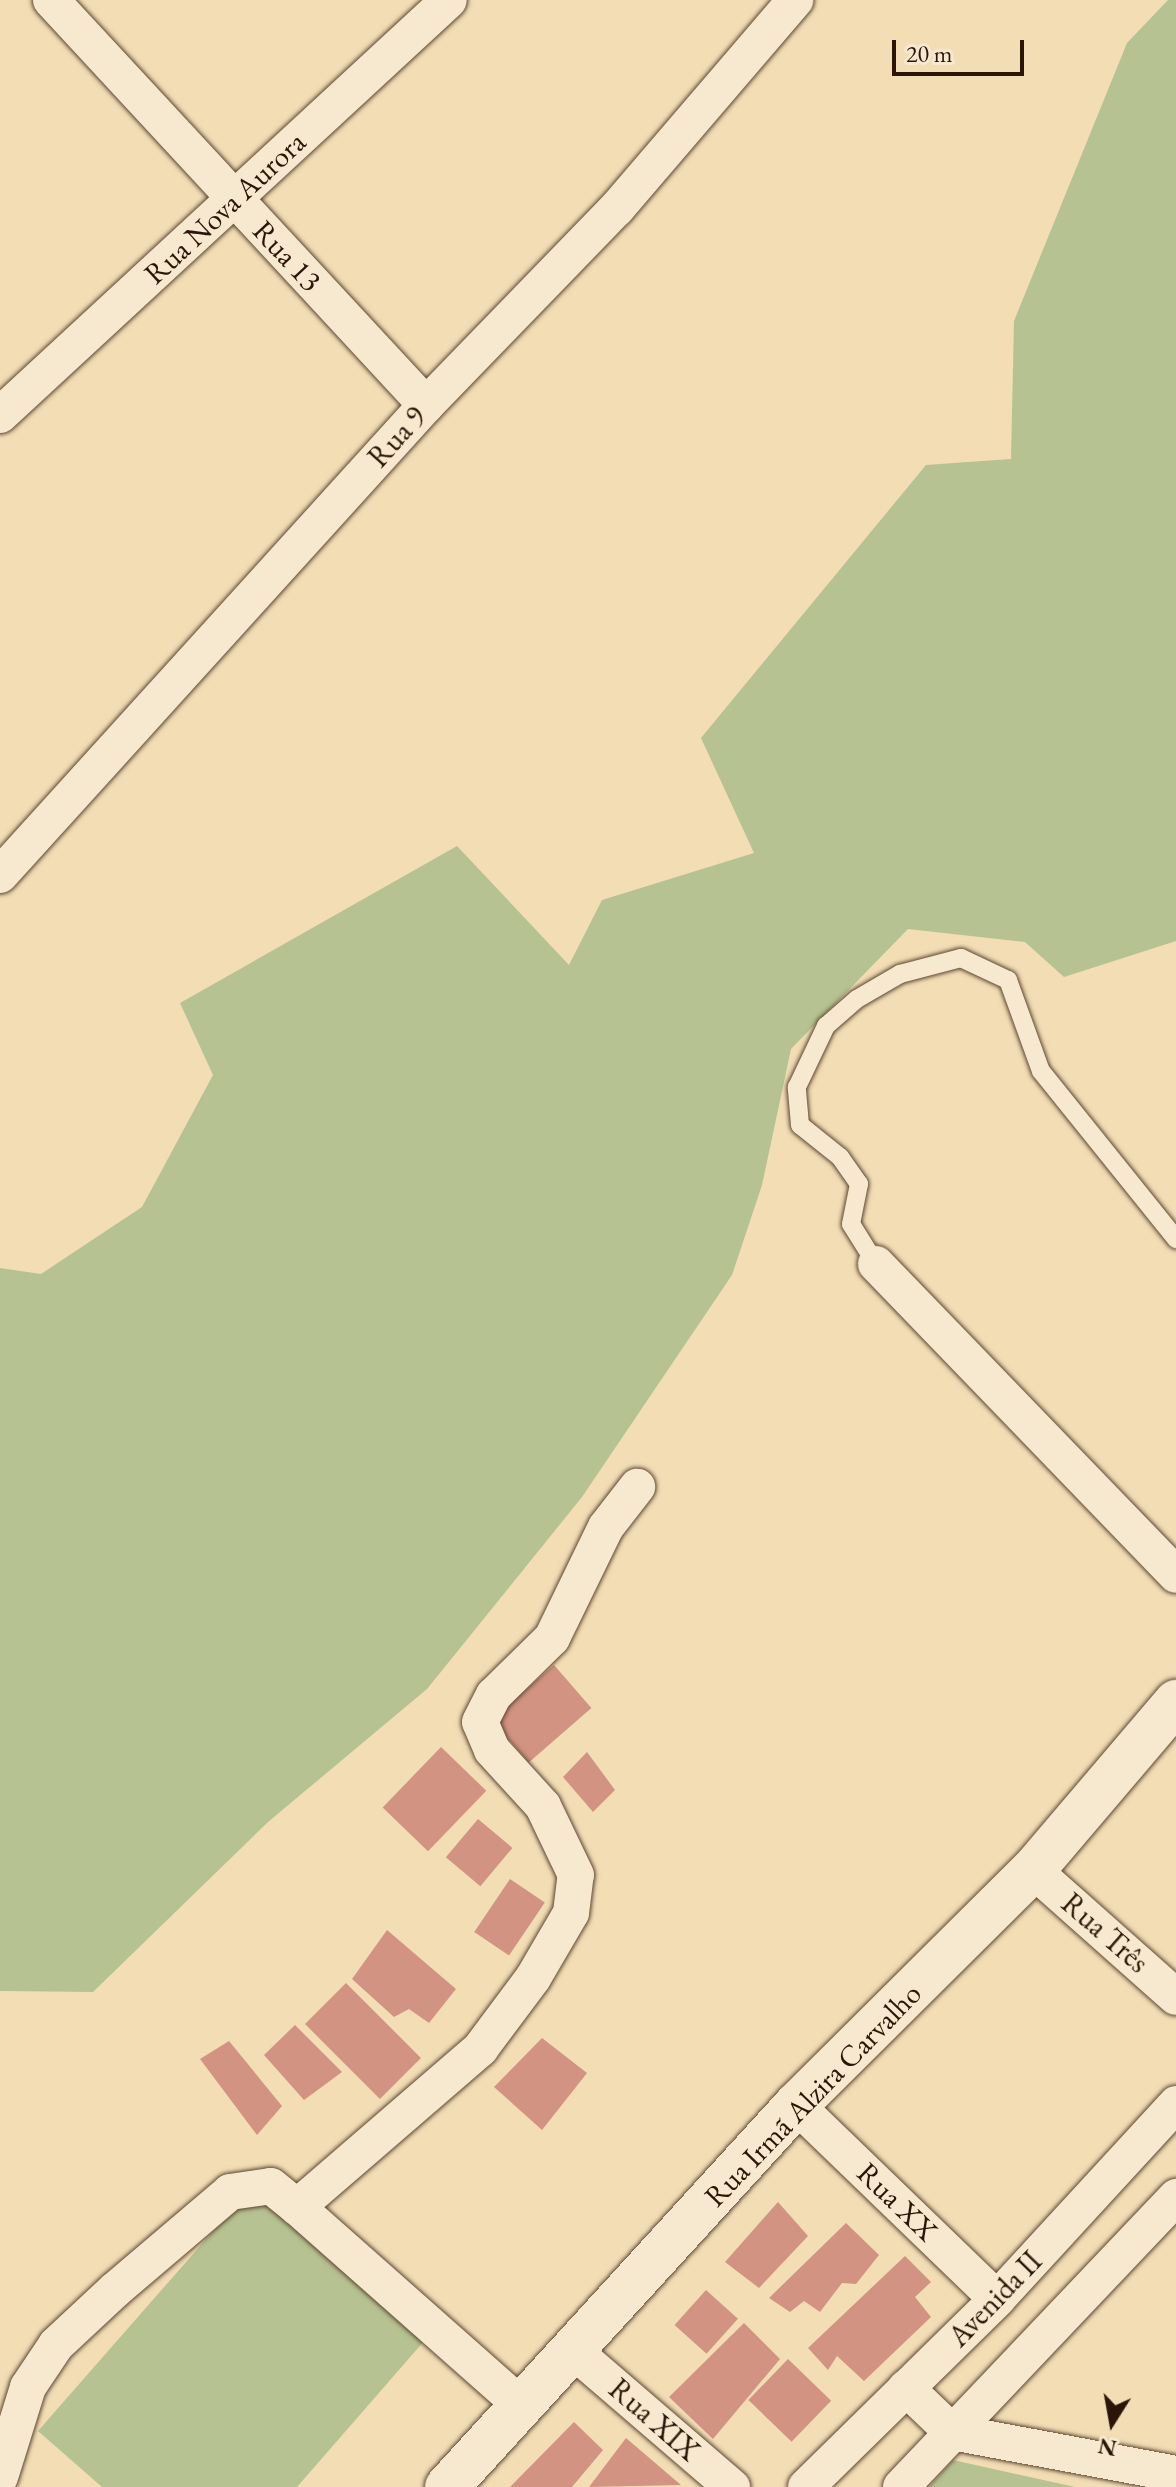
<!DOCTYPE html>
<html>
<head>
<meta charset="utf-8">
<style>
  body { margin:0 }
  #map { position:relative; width:1176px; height:2487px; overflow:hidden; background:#f2ddb5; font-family:"EB Garamond",serif }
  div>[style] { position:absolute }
  .green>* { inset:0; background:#b6c291 }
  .building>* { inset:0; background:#d39382; transform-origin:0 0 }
  .roads { filter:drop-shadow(0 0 2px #5d4732) drop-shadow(0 0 2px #5d4732) }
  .service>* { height:18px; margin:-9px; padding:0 9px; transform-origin:9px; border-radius:9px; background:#f7e9cf }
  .minor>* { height:36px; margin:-18px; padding:0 18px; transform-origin:18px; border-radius:18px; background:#f7e9cf }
  .tertiary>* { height:44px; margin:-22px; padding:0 22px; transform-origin:22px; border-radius:22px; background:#f7e9cf }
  span { translate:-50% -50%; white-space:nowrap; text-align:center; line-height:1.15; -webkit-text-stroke:6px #f7e9cf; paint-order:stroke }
  .street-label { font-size:30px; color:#2b1507 }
  .north { position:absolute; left:1072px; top:2383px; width:80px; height:80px; -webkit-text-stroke:6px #f7e9cf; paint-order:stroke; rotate:191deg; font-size:22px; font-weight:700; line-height:32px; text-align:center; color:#2b1507 }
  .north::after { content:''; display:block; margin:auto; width:28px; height:36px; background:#2b1507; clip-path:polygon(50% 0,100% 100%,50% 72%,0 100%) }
  .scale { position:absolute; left:892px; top:40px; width:132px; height:36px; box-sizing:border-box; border:4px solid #2b1507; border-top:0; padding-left:10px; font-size:24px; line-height:28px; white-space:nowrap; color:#2b1507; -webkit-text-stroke:6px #f7e9cf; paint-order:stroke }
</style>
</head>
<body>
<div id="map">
  <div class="green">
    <i style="clip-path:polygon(1168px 0,1176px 0,1176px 941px,1064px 977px,1025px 942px,908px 929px,791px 1049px,762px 1185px,732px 1275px,582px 1497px,427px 1689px,268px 1822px,93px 1992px,0 1991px,0 1268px,41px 1274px,142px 1207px,213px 1075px,180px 1003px,457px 846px,569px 965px,602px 900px,754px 853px,701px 738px,926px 465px,1011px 459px,1014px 321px,1127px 43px)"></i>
    <i style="clip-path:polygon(250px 2189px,425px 2340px,297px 2487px,102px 2487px,38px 2431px)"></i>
    <i style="clip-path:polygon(953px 2460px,1075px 2487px,929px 2487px)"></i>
  </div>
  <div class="building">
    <i style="left:554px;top:1665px;width:57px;height:83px;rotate:49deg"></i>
    <i style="left:441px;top:1747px;width:63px;height:84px;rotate:44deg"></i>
    <i style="clip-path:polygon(587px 1752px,615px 1790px,593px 1812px,563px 1777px)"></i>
    <i style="left:478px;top:1819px;width:45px;height:50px;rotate:40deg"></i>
    <i style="left:510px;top:1879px;width:42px;height:64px;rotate:34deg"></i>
    <i style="clip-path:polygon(387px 1930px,456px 1989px,429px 2023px,409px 2009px,394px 2017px,352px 1979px)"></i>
    <i style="left:346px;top:1983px;width:106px;height:58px;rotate:45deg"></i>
    <i style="clip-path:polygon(295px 2025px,342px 2072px,304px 2100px,264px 2055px)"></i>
    <i style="clip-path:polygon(542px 2038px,587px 2073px,542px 2130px,494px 2087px)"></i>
    <i style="clip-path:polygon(229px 2041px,282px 2106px,257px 2135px,200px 2059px)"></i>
    <i style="clip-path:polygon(778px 2202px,808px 2236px,759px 2288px,725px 2262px)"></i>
    <i style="clip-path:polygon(846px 2223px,879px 2255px,856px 2284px,842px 2283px,820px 2312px,804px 2301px,790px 2312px,769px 2298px)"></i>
    <i style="clip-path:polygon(905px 2256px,931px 2282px,915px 2297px,931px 2317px,864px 2381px,837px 2356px,828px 2370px,808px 2348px)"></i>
    <i style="left:706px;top:2290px;width:43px;height:47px;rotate:42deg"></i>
    <i style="clip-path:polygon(744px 2323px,780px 2359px,713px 2439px,669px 2397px)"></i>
    <i style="left:788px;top:2359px;width:60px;height:57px;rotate:44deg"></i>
    <i style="clip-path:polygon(574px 2422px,603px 2450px,572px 2487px,510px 2487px)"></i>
    <i style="clip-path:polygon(626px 2438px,681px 2485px,589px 2487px)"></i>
  </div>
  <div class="roads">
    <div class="service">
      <i style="left:876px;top:1264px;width:47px;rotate:-122deg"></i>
      <i style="left:851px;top:1224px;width:41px;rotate:-78.7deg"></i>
      <i style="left:859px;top:1184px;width:33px;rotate:-125deg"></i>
      <i style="left:840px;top:1157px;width:51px;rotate:-141.3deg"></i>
      <i style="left:800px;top:1125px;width:38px;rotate:-95deg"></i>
      <i style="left:797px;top:1087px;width:68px;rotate:-64.6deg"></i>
      <i style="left:826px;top:1026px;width:41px;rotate:-41.1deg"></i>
      <i style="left:857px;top:999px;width:50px;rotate:-30.2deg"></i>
      <i style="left:900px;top:974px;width:63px;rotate:-14.7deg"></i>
      <i style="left:961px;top:958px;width:52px;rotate:25.1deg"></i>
      <i style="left:1008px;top:980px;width:97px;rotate:70.1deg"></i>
      <i style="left:1041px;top:1071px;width:216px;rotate:51.2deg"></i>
    </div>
    <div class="minor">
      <i style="left:51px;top:0;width:552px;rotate:47.2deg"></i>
      <i style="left:0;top:415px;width:611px;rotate:-42.75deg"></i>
      <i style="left:0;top:875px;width:634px;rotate:-47.81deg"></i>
      <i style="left:426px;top:405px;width:274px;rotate:-45.9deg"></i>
      <i style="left:617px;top:208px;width:274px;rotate:-49.4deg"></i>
      <i style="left:876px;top:1264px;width:432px;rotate:46deg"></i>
      <i style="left:1033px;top:1870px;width:191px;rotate:41.6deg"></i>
      <i style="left:796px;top:2105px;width:279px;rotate:44deg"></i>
      <i style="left:297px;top:2207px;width:302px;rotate:41.5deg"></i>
      <i style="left:576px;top:2353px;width:206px;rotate:40.7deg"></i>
      <i style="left:906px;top:2388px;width:64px;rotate:43.7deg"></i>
      <i style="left:952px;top:2432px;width:228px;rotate:10.6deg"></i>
      <i style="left:0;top:2477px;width:94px;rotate:-72.7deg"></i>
      <i style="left:28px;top:2387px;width:50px;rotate:-56.3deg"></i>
      <i style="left:56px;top:2345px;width:81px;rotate:-43deg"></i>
      <i style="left:115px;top:2290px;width:151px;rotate:-40.4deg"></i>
      <i style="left:230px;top:2192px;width:41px;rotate:-8.3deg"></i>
      <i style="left:271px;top:2186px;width:33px;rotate:39deg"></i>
      <i style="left:297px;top:2207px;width:242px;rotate:-40.8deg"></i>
      <i style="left:480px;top:2049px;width:89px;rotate:-53.3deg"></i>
      <i style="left:533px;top:1978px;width:75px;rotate:-59.7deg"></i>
      <i style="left:571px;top:1913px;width:38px;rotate:-83deg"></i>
      <i style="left:576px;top:1875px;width:76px;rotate:-115.6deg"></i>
      <i style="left:543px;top:1806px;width:76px;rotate:-132.3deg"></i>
      <i style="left:492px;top:1750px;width:30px;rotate:-113deg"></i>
      <i style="left:480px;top:1722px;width:30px;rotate:-63deg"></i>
      <i style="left:494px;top:1695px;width:81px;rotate:-44.5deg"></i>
      <i style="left:552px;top:1638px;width:123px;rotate:-64.1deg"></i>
      <i style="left:606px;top:1527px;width:51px;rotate:-52.2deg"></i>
      <i style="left:806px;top:2487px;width:268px;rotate:-44.5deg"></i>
      <i style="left:997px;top:2299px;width:265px;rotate:-47.4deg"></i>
      <i style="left:901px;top:2487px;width:400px;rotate:-46.5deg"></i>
    </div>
    <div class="tertiary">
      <i style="left:447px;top:2487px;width:517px;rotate:-47.58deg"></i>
      <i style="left:796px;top:2105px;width:334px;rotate:-44.8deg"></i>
      <i style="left:1033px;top:1870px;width:221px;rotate:-49.6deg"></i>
    </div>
  </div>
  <div class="street-label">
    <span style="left:225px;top:208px;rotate:-43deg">Rua Nova Aurora</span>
    <span style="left:287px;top:256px;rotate:47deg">Rua 13</span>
    <span style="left:397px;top:437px;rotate:-48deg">Rua 9</span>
    <span style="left:1105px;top:1933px;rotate:41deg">Rua Três</span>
    <span style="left:813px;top:2095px;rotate:-46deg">Rua Irmã Alzira Carvalho</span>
    <span style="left:897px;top:2202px;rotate:44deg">Rua XX</span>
    <span style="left:995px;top:2299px;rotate:-46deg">Avenida II</span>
    <span style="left:654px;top:2420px;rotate:41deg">Rua XIX</span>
  </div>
  <div class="north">N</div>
  <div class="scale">20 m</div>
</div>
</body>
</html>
